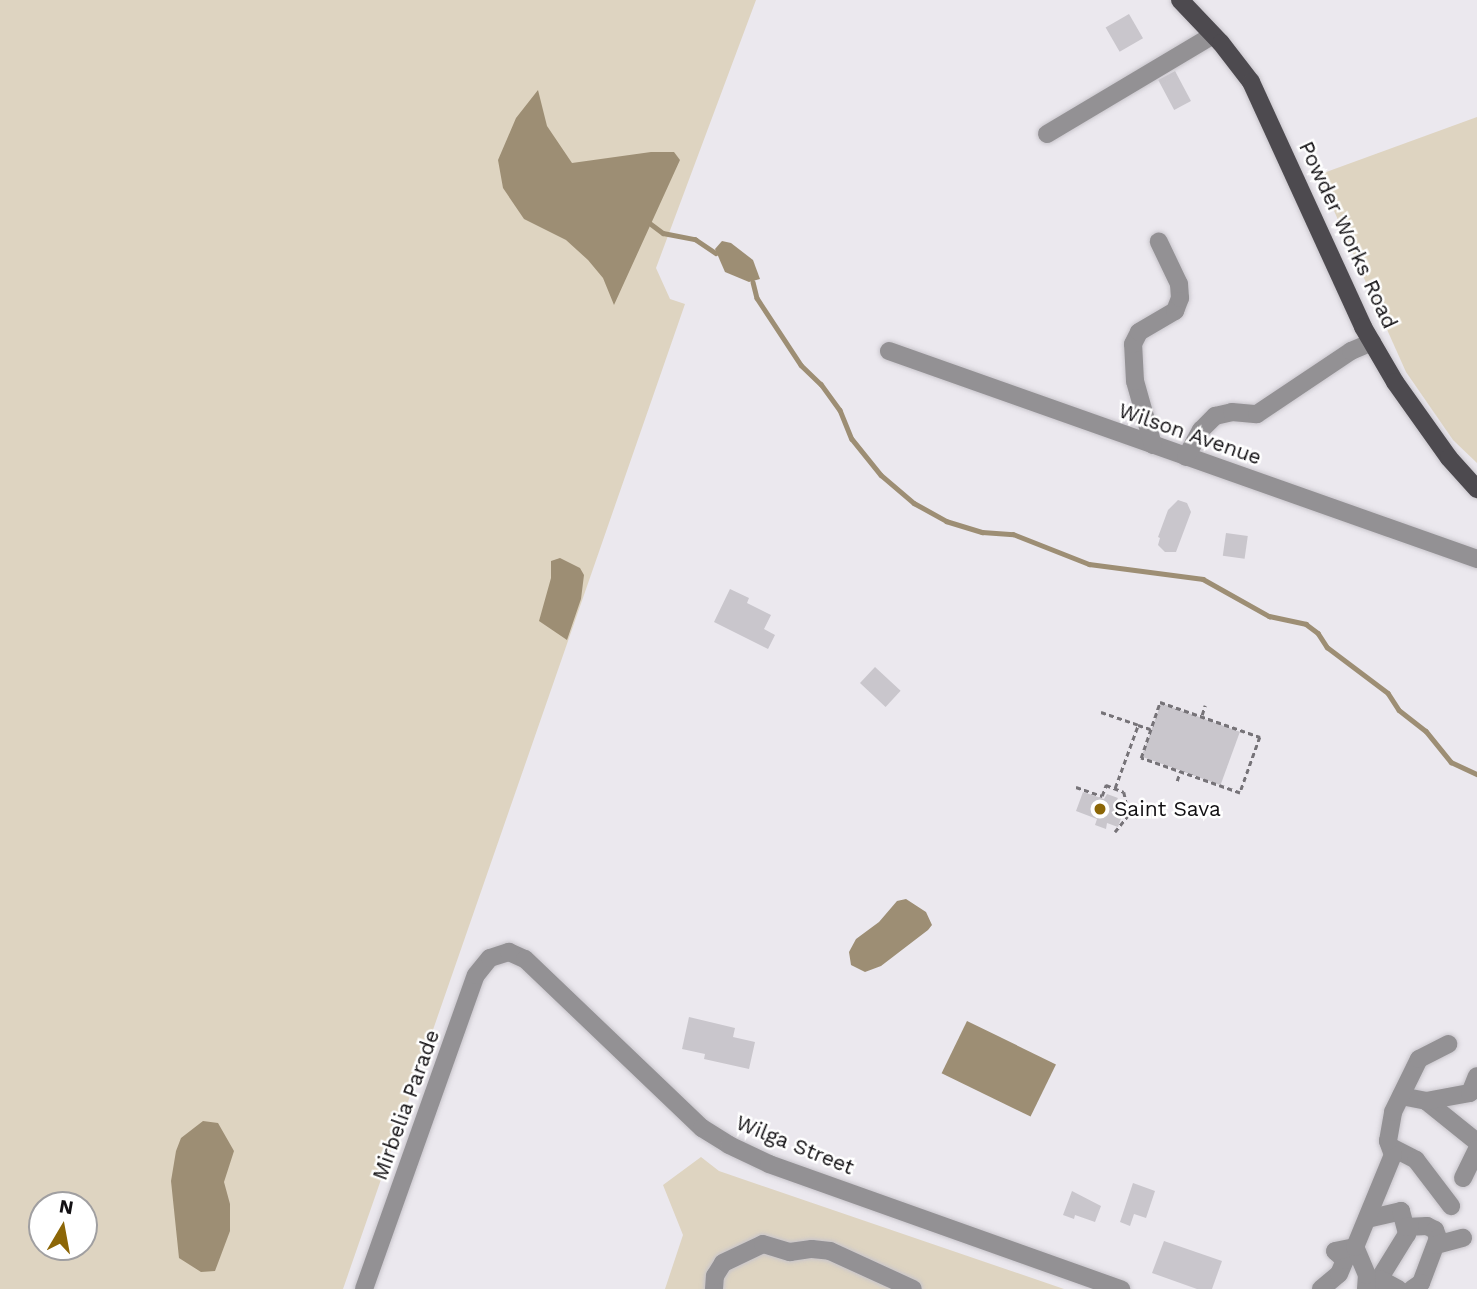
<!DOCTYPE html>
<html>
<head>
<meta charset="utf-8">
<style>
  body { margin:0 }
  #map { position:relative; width:1477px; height:1289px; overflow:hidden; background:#ebe8ee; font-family:"Work Sans",sans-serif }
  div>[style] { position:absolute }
  .green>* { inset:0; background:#ded4c1 }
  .water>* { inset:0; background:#9d8e74; transform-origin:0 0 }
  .stream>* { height:4.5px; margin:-2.25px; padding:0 2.25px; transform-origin:2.25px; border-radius:2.25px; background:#9d8e74 }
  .building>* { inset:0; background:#c9c6cc; transform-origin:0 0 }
  .path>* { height:2.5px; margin-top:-1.25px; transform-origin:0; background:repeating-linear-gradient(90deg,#767378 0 5px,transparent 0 8.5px) }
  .roads { filter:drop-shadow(0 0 2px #c8c5cb) drop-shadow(0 0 2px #c8c5cb) }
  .minor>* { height:18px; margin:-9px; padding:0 9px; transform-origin:9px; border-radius:9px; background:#939194 }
  .major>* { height:18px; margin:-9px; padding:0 9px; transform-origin:9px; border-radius:9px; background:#4d4a4f }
  .dots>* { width:19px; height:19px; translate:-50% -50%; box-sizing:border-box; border:4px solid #fff; border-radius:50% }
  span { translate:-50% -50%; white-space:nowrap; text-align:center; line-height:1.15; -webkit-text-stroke:5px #fff; paint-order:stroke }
  .street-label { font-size:21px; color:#121013 }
  .poi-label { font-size:21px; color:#121013 }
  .left { translate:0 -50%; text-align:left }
  .north { position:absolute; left:28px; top:1191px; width:70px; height:70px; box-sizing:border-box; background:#fff; border:2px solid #a09fa1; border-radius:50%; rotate:10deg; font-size:19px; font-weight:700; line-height:28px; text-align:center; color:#121013 }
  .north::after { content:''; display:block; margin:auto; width:24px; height:32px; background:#8c6607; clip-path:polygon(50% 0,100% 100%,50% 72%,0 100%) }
</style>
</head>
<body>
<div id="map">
  <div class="green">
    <i style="clip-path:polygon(evenodd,0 0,756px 0,656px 268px,670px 299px,685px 304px,343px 1289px,0 1289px,0 0,42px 1205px,84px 1205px,84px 1247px,42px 1247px,42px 1205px)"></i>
    <i style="clip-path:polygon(1477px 117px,1477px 463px,1453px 440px,1406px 372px,1318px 175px)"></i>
    <i style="clip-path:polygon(701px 1157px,719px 1171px,1064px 1289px,665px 1289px,683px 1235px,663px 1185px)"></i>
  </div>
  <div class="water">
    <i style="clip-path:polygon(538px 90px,547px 126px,572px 163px,651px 152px,674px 152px,680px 160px,614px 305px,603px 278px,588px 260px,566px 240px,524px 219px,503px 188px,498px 160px,516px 118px)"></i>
    <i style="clip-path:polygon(722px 241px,731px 243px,753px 260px,760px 279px,749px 282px,725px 272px,715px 249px)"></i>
    <i style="clip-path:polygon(560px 558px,580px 568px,584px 575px,581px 599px,567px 640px,539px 621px,551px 578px,551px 561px)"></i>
    <i style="clip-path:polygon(906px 899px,926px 912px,932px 925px,928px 930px,881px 966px,865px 972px,851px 965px,849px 952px,856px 939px,879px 922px,897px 901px)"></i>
    <i style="left:967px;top:1021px;width:99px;height:58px;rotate:26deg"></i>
    <i style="clip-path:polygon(203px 1121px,218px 1123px,234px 1151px,224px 1182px,230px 1204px,230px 1231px,215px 1271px,201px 1272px,179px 1258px,171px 1181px,176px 1151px,181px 1138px)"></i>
  </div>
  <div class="stream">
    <i style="left:651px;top:224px;width:15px;rotate:37deg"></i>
    <i style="left:663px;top:233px;width:33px;rotate:11deg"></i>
    <i style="left:695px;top:239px;width:25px;rotate:34deg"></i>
    <i style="left:753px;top:282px;width:16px;rotate:76deg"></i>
    <i style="left:757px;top:298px;width:80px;rotate:56.7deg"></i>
    <i style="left:801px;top:365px;width:28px;rotate:44deg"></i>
    <i style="left:821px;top:384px;width:32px;rotate:54deg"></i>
    <i style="left:840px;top:410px;width:31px;rotate:68deg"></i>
    <i style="left:852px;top:439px;width:46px;rotate:51.1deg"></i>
    <i style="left:881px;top:475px;width:43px;rotate:40.3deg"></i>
    <i style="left:914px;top:503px;width:37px;rotate:29deg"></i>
    <i style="left:946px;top:521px;width:38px;rotate:17deg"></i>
    <i style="left:982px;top:532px;width:31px;rotate:4deg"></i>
    <i style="left:1013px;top:534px;width:82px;rotate:21.5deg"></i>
    <i style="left:1089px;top:564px;width:115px;rotate:7.5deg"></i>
    <i style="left:1203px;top:579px;width:76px;rotate:29.3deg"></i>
    <i style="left:1269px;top:616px;width:38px;rotate:12deg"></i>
    <i style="left:1306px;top:624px;width:15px;rotate:37deg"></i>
    <i style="left:1318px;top:633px;width:17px;rotate:57deg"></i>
    <i style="left:1327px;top:647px;width:76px;rotate:37deg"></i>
    <i style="left:1388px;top:693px;width:20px;rotate:57deg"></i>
    <i style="left:1399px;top:710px;width:34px;rotate:38deg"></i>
    <i style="left:1426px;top:731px;width:40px;rotate:51deg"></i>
    <i style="left:1451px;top:762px;width:29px;rotate:25deg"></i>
  </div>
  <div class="building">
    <i style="left:1129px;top:14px;width:28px;height:27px;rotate:60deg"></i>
    <i style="left:1175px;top:71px;width:34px;height:19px;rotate:62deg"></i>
    <i style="clip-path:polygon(1178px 500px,1187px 503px,1191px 512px,1176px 552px,1165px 552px,1158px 545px,1160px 538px,1158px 537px,1168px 510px)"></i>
    <i style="left:1226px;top:533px;width:22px;height:23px;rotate:8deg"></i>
    <i style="clip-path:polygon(730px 589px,749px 598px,747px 603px,771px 615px,764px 629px,775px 635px,768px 649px,714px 622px)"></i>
    <i style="left:875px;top:667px;width:35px;height:22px;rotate:43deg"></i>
    <i style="left:1161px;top:703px;width:84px;height:57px;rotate:20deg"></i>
    <i style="clip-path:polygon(1083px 792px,1104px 799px,1107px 794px,1118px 798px,1115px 803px,1125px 807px,1118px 827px,1107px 823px,1106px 829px,1095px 825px,1097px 819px,1076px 811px)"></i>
    <i style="clip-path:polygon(689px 1017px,735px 1028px,733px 1037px,755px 1042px,749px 1069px,704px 1059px,705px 1054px,682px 1049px)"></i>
    <i style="clip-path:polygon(1133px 1183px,1155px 1191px,1146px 1218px,1134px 1214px,1130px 1226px,1120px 1222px)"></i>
    <i style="clip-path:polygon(1072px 1191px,1101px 1206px,1095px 1222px,1075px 1215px,1074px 1219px,1063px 1215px)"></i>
    <i style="clip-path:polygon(1164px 1241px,1222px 1261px,1212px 1289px,1197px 1289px,1152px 1273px)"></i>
  </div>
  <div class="path">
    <i style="left:1160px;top:702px;width:106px;rotate:19.3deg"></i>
    <i style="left:1260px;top:737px;width:59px;rotate:109.7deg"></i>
    <i style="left:1240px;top:793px;width:105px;rotate:-160.5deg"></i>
    <i style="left:1141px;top:758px;width:59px;rotate:-71.3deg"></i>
    <i style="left:1101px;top:712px;width:39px;rotate:19deg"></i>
    <i style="left:1202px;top:715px;width:10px;rotate:-73deg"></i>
    <i style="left:1177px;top:781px;width:9px;rotate:-72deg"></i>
    <i style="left:1076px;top:787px;width:28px;rotate:19deg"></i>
    <i style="left:1102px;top:796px;width:12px;rotate:-70deg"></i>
    <i style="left:1106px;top:785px;width:19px;rotate:21deg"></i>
    <i style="left:1124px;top:792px;width:24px;rotate:78deg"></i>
    <i style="left:1129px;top:815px;width:22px;rotate:129deg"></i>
    <i style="left:1115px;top:788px;width:67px;rotate:-69.9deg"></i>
    <i style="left:1138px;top:725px;width:13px;rotate:18deg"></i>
  </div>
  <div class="roads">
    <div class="minor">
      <i style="left:1047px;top:134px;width:193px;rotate:-30.8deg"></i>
      <i style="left:889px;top:351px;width:624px;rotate:19.48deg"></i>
      <i style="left:1153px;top:445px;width:66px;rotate:-105.7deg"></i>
      <i style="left:1135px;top:381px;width:37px;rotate:-93deg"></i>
      <i style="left:1133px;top:344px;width:13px;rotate:-63deg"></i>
      <i style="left:1139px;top:332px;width:42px;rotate:-30.3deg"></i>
      <i style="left:1175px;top:311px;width:14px;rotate:-69deg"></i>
      <i style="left:1180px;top:298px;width:14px;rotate:-94deg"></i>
      <i style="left:1179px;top:284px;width:47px;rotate:-115.5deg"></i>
      <i style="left:1186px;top:457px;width:31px;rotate:-61deg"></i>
      <i style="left:1201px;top:430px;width:20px;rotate:-45deg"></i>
      <i style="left:1215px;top:416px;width:17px;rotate:-13deg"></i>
      <i style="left:1232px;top:412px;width:25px;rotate:5deg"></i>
      <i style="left:1257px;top:414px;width:113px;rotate:-33.8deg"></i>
      <i style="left:1351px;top:351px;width:23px;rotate:-23deg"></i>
      <i style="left:1401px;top:1096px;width:25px;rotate:11deg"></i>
      <i style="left:1426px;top:1101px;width:65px;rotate:38.8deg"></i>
      <i style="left:1426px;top:1101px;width:45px;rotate:-10.3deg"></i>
      <i style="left:1470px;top:1093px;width:18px;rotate:-68deg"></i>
      <i style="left:1391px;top:1147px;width:28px;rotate:27deg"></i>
      <i style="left:1416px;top:1160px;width:58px;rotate:52.7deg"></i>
      <i style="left:1463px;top:1178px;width:32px;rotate:-64deg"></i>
      <i style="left:1367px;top:1219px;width:35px;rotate:-13deg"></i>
      <i style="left:1401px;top:1211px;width:24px;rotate:75deg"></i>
      <i style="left:1407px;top:1234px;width:65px;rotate:121.7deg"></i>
      <i style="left:1406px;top:1227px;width:21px;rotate:-3deg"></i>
      <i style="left:1427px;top:1226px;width:9px;rotate:27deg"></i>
      <i style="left:1435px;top:1230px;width:9px;rotate:69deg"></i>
      <i style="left:1438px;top:1238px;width:48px;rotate:110.7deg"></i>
      <i style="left:1421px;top:1283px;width:11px;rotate:146deg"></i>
      <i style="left:1436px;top:1245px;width:28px;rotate:-15deg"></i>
      <i style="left:1380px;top:1279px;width:21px;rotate:29deg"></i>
      <i style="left:364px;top:1289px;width:333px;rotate:-70.4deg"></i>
      <i style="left:476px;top:975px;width:22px;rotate:-51deg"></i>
      <i style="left:490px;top:958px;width:20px;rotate:-18deg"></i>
      <i style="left:509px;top:952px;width:17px;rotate:24deg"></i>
      <i style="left:525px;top:959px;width:245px;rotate:43.7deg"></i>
      <i style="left:702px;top:1128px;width:32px;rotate:32deg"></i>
      <i style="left:729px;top:1145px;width:44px;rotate:25.4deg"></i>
      <i style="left:769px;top:1164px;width:374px;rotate:19.6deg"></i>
      <i style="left:714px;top:1289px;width:13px;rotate:-86deg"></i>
      <i style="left:715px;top:1276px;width:15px;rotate:-58deg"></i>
      <i style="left:723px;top:1263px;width:44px;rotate:-25.4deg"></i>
      <i style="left:763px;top:1244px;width:28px;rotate:17deg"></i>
      <i style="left:790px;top:1252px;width:22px;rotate:-8deg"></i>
      <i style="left:812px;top:1249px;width:18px;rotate:6deg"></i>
      <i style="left:830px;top:1251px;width:91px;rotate:24.6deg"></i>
      <i style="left:1321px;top:1289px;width:23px;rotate:-40deg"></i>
      <i style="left:1339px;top:1274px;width:15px;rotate:-67deg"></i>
      <i style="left:1345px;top:1260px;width:13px;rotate:-138deg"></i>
      <i style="left:1335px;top:1251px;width:20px;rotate:-11deg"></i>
      <i style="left:1366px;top:1289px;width:14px;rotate:-86deg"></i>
      <i style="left:1367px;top:1275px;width:30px;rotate:-113deg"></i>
      <i style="left:1355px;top:1247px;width:100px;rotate:-67.6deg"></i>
      <i style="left:1393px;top:1155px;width:15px;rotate:-110deg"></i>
      <i style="left:1388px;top:1141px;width:29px;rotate:-80deg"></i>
      <i style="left:1393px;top:1112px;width:59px;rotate:-63.9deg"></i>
      <i style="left:1419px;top:1059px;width:33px;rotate:-27deg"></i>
    </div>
    <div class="major">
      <i style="left:1180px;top:0;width:59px;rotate:46.4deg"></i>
      <i style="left:1221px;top:43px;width:49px;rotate:52.4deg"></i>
      <i style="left:1251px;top:82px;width:269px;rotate:65.4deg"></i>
      <i style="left:1363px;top:327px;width:64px;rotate:59.8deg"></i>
      <i style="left:1395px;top:382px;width:93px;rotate:54.6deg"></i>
      <i style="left:1449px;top:458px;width:42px;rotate:47.9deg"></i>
    </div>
  </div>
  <div class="dots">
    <i style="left:1100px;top:809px;background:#8c6607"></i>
  </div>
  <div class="street-label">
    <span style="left:1348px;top:235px;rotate:65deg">Powder Works Road</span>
    <span style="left:1190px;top:434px;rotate:19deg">Wilson Avenue</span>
    <span style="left:406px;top:1105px;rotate:-70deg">Mirbelia Parade</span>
    <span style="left:795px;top:1145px;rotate:22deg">Wilga Street</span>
  </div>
  <div class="poi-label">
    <span class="left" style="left:1114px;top:809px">Saint Sava</span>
  </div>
  <div class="north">N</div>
</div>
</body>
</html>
